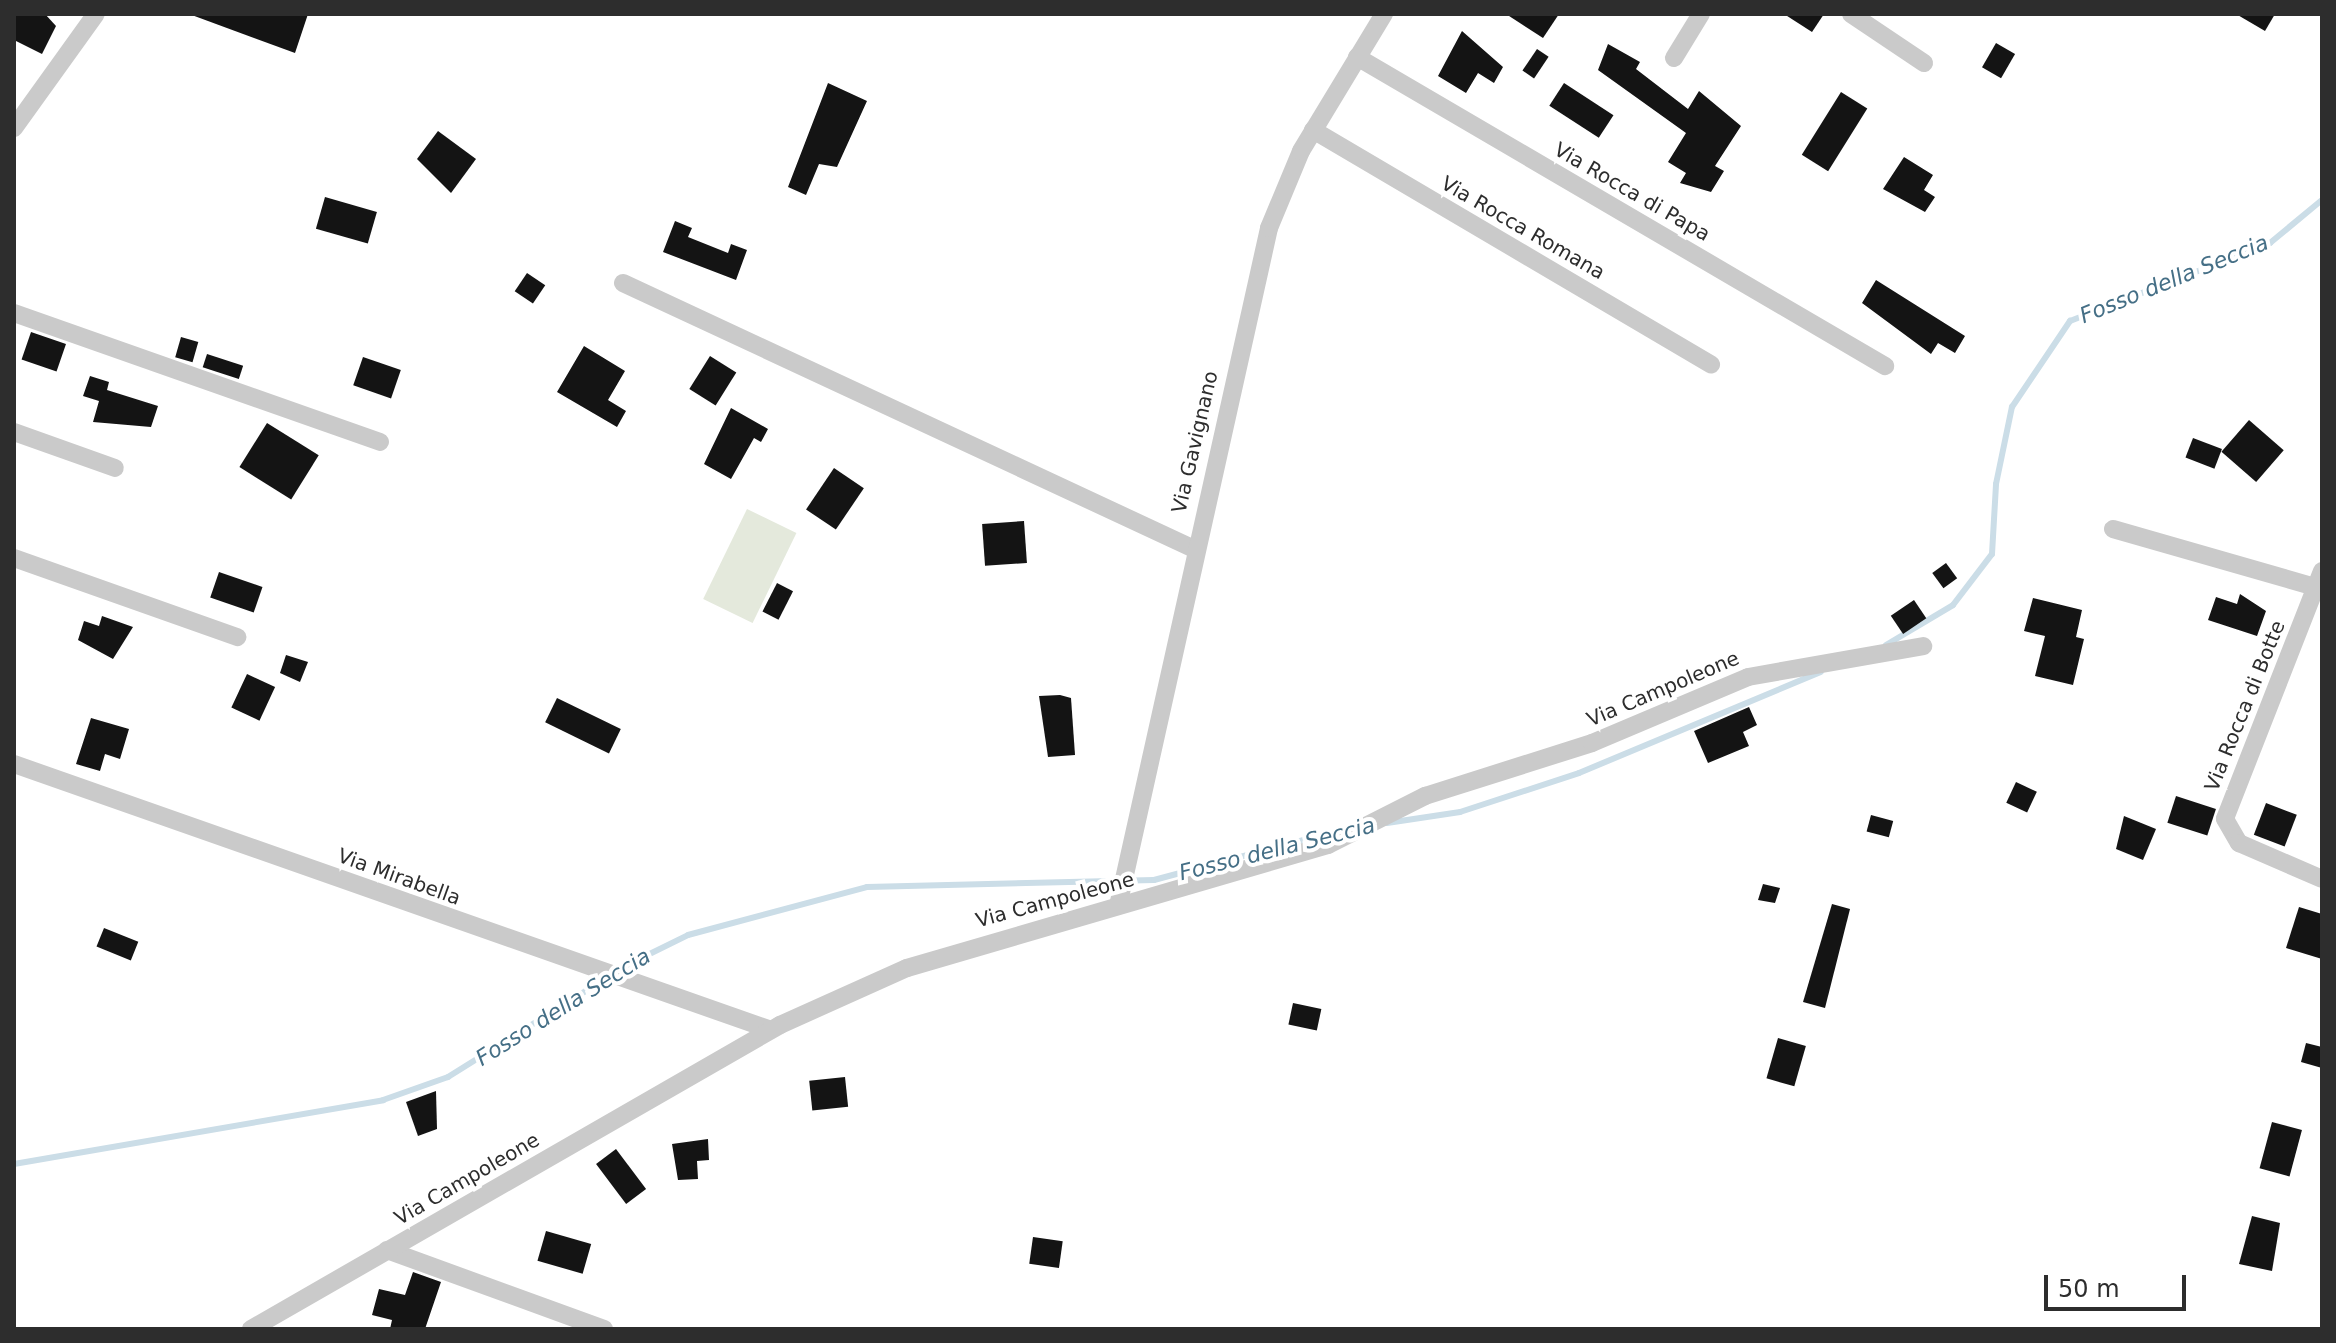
<!DOCTYPE html>
<html>
<head>
<meta charset="utf-8">
<style>
  body { margin:0 }
  #map { position:relative; width:2336px; height:1343px; overflow:hidden; background:#fff; font-family:"DejaVu Sans",sans-serif }
  div>[style] { position:absolute }
  .green>* { inset:0; background:#e4e9dc; transform-origin:0 0 }
  .stream>* { height:6px; margin:-3px; padding:0 3px; transform-origin:3px; border-radius:3px; background:#cbdde7 }
  .building>* { inset:0; background:#141414; transform-origin:0 0 }
  .minor>* { height:18px; margin:-9px; padding:0 9px; transform-origin:9px; border-radius:9px; background:#cacaca }
  span { translate:-50% -50%; white-space:nowrap; text-align:center; line-height:1.15; -webkit-text-stroke:8px #fff; paint-order:stroke }
  .street-label { font-size:20px; color:#2d2d2d }
  .water-label { font-size:22px; color:#456f86; font-style:italic }
  .frame { position:absolute; inset:0; border:16px solid #2d2d2d; pointer-events:none }
  .scale { position:absolute; left:2044px; top:1275px; width:142px; height:36px; box-sizing:border-box; border:4px solid #2d2d2d; border-top:0; padding-left:10px; font-size:24px; line-height:28px; white-space:nowrap; color:#2d2d2d; -webkit-text-stroke:6px #fff; paint-order:stroke }
</style>
</head>
<body>
<div id="map">
  <div class="green">
    <i style="left:747px;top:509px;width:55px;height:100px;rotate:26deg"></i>
  </div>
  <div class="stream">
    <i style="left:1886px;top:645px;width:78px;rotate:-30.8deg"></i>
    <i style="left:1953px;top:605px;width:64px;rotate:-52.6deg"></i>
    <i style="left:1992px;top:554px;width:70px;rotate:-86.7deg"></i>
    <i style="left:1996px;top:484px;width:79px;rotate:-78.3deg"></i>
    <i style="left:2012px;top:407px;width:104px;rotate:-56deg"></i>
    <i style="left:2070px;top:321px;width:215px;rotate:-21.3deg"></i>
    <i style="left:2270px;top:243px;width:67px;rotate:-39.6deg"></i>
    <i style="left:1387px;top:823px;width:74px;rotate:-8.6deg"></i>
    <i style="left:1460px;top:812px;width:125px;rotate:-18.1deg"></i>
    <i style="left:1579px;top:773px;width:262px;rotate:-22.7deg"></i>
    <i style="left:617px;top:970px;width:79px;rotate:-26.2deg"></i>
    <i style="left:688px;top:935px;width:185px;rotate:-15deg"></i>
    <i style="left:867px;top:887px;width:287px;rotate:-1.4deg"></i>
    <i style="left:1154px;top:880px;width:193px;rotate:-15deg"></i>
    <i style="left:14px;top:1164px;width:375px;rotate:-9.8deg"></i>
    <i style="left:383px;top:1100px;width:69px;rotate:-19.5deg"></i>
    <i style="left:448px;top:1077px;width:189px;rotate:-32deg"></i>
  </div>
  <div class="building">
    <i style="clip-path:polygon(14px 14px,45px 14px,56px 26px,42px 54px,14px 40px)"></i>
    <i style="clip-path:polygon(189px 14px,308px 14px,295px 53px)"></i>
    <i style="clip-path:polygon(1506px 14px,1559px 14px,1543px 38px)"></i>
    <i style="clip-path:polygon(1784px 14px,1824px 14px,1812px 32px)"></i>
    <i style="clip-path:polygon(2236px 14px,2275px 14px,2265px 31px)"></i>
    <i style="clip-path:polygon(1462px 31px,1503px 67px,1494px 83px,1478px 73px,1466px 93px,1438px 76px)"></i>
    <i style="left:1996px;top:43px;width:22px;height:28px;rotate:30deg"></i>
    <i style="clip-path:polygon(1608px 44px,1640px 62px,1636px 69px,1688px 109px,1699px 91px,1741px 126px,1715px 166px,1724px 171px,1711px 192px,1680px 183px,1686px 173px,1668px 162px,1686px 133px,1598px 70px)"></i>
    <i style="left:1537px;top:49px;width:14px;height:26px;rotate:34deg"></i>
    <i style="clip-path:polygon(828px 83px,867px 101px,837px 167px,819px 164px,806px 195px,788px 187px)"></i>
    <i style="left:1564px;top:83px;width:59px;height:27px;rotate:33deg"></i>
    <i style="left:1841px;top:92px;width:31px;height:74px;rotate:32deg"></i>
    <i style="clip-path:polygon(438px 131px,476px 159px,451px 193px,417px 159px)"></i>
    <i style="clip-path:polygon(1904px 157px,1933px 175px,1924px 190px,1935px 197px,1925px 212px,1883px 189px)"></i>
    <i style="left:325px;top:197px;width:54px;height:33px;rotate:16deg"></i>
    <i style="clip-path:polygon(675px 221px,692px 228px,688px 237px,728px 253px,731px 244px,747px 250px,736px 280px,663px 252px)"></i>
    <i style="left:527px;top:273px;width:22px;height:22px;rotate:34deg"></i>
    <i style="clip-path:polygon(1876px 280px,1965px 336px,1955px 353px,1938px 343px,1931px 354px,1862px 303px)"></i>
    <i style="left:31px;top:332px;width:37px;height:29px;rotate:19deg"></i>
    <i style="left:181px;top:337px;width:18px;height:21px;rotate:16deg"></i>
    <i style="clip-path:polygon(584px 346px,625px 371px,608px 400px,626px 411px,617px 427px,557px 392px)"></i>
    <i style="left:207px;top:354px;width:38px;height:14px;rotate:18deg"></i>
    <i style="left:710px;top:356px;width:31px;height:39px;rotate:32deg"></i>
    <i style="left:363px;top:357px;width:40px;height:30px;rotate:19deg"></i>
    <i style="clip-path:polygon(90px 376px,109px 382px,107px 390px,158px 406px,151px 427px,93px 422px,99px 401px,83px 396px)"></i>
    <i style="clip-path:polygon(731px 408px,768px 429px,761px 442px,754px 438px,731px 479px,704px 464px)"></i>
    <i style="left:2249px;top:420px;width:46px;height:42px;rotate:41deg"></i>
    <i style="left:267px;top:423px;width:61px;height:52px;rotate:32deg"></i>
    <i style="left:2193px;top:438px;width:31px;height:21px;rotate:21deg"></i>
    <i style="left:834px;top:468px;width:36px;height:50px;rotate:34deg"></i>
    <i style="left:1024px;top:521px;width:42px;height:42px;rotate:86deg"></i>
    <i style="left:1946px;top:563px;width:19px;height:17px;rotate:54deg"></i>
    <i style="left:219px;top:572px;width:46px;height:27px;rotate:19deg"></i>
    <i style="left:777px;top:583px;width:18px;height:32px;rotate:27deg"></i>
    <i style="clip-path:polygon(2240px 594px,2266px 611px,2257px 636px,2208px 620px,2216px 597px,2237px 604px)"></i>
    <i style="clip-path:polygon(2033px 598px,2082px 610px,2076px 637px,2084px 639px,2073px 685px,2035px 676px,2045px 636px,2024px 631px)"></i>
    <i style="left:1914px;top:600px;width:22px;height:28px;rotate:56deg"></i>
    <i style="clip-path:polygon(102px 616px,133px 627px,113px 659px,78px 640px,84px 621px,99px 626px)"></i>
    <i style="clip-path:polygon(286px 655px,308px 662px,300px 682px,280px 673px)"></i>
    <i style="left:247px;top:674px;width:31px;height:37px;rotate:25deg"></i>
    <i style="clip-path:polygon(1060px 695px,1071px 698px,1075px 755px,1048px 757px,1039px 696px)"></i>
    <i style="left:557px;top:698px;width:71px;height:27px;rotate:26deg"></i>
    <i style="clip-path:polygon(1749px 707px,1757px 725px,1743px 732px,1749px 746px,1708px 763px,1694px 731px)"></i>
    <i style="clip-path:polygon(91px 718px,129px 729px,120px 759px,105px 754px,100px 771px,76px 764px)"></i>
    <i style="left:2016px;top:782px;width:23px;height:23px;rotate:25deg"></i>
    <i style="left:2176px;top:796px;width:42px;height:28px;rotate:18deg"></i>
    <i style="left:2266px;top:803px;width:33px;height:34px;rotate:21deg"></i>
    <i style="left:1871px;top:815px;width:23px;height:17px;rotate:15deg"></i>
    <i style="clip-path:polygon(2124px 816px,2156px 829px,2143px 860px,2116px 849px)"></i>
    <i style="clip-path:polygon(1763px 884px,1780px 888px,1775px 903px,1758px 900px)"></i>
    <i style="clip-path:polygon(1832px 904px,1850px 909px,1825px 1008px,1803px 1002px)"></i>
    <i style="clip-path:polygon(2299px 907px,2322px 914px,2322px 959px,2286px 948px)"></i>
    <i style="left:104px;top:928px;width:37px;height:20px;rotate:22deg"></i>
    <i style="left:1293px;top:1003px;width:29px;height:22px;rotate:12deg"></i>
    <i style="left:1778px;top:1038px;width:29px;height:42px;rotate:16deg"></i>
    <i style="clip-path:polygon(2306px 1043px,2322px 1047px,2322px 1068px,2301px 1062px)"></i>
    <i style="left:845px;top:1077px;width:30px;height:36px;rotate:84deg"></i>
    <i style="clip-path:polygon(436px 1091px,437px 1129px,418px 1136px,406px 1102px)"></i>
    <i style="left:2272px;top:1122px;width:31px;height:48px;rotate:15deg"></i>
    <i style="clip-path:polygon(708px 1139px,709px 1160px,697px 1161px,698px 1179px,678px 1180px,672px 1144px)"></i>
    <i style="left:616px;top:1149px;width:50px;height:25px;rotate:53deg"></i>
    <i style="clip-path:polygon(2252px 1216px,2280px 1223px,2272px 1271px,2239px 1264px)"></i>
    <i style="left:546px;top:1231px;width:47px;height:31px;rotate:16deg"></i>
    <i style="left:1033px;top:1237px;width:30px;height:27px;rotate:8deg"></i>
    <i style="clip-path:polygon(413px 1272px,441px 1282px,425px 1329px,390px 1329px,392px 1320px,372px 1315px,379px 1289px,405px 1295px)"></i>
  </div>
  <div class="minor">
    <i style="left:1851px;top:14px;width:88px;rotate:33.9deg"></i>
    <i style="left:1357px;top:57px;width:612px;rotate:30.34deg"></i>
    <i style="left:1674px;top:58px;width:52px;rotate:-58.5deg"></i>
    <i style="left:14px;top:128px;width:140px;rotate:-54.3deg"></i>
    <i style="left:1313px;top:130px;width:462px;rotate:30.5deg"></i>
    <i style="left:623px;top:283px;width:628px;rotate:24.97deg"></i>
    <i style="left:14px;top:313px;width:388px;rotate:19.4deg"></i>
    <i style="left:14px;top:432px;width:107px;rotate:19.6deg"></i>
    <i style="left:2113px;top:529px;width:217px;rotate:16deg"></i>
    <i style="left:14px;top:558px;width:237px;rotate:19.5deg"></i>
    <i style="left:2322px;top:571px;width:266px;rotate:111.4deg"></i>
    <i style="left:2225px;top:819px;width:28px;rotate:60deg"></i>
    <i style="left:2239px;top:843px;width:90px;rotate:23.4deg"></i>
    <i style="left:14px;top:764px;width:802px;rotate:19.36deg"></i>
    <i style="left:1118px;top:906px;width:695px;rotate:-77.44deg"></i>
    <i style="left:1269px;top:228px;width:83px;rotate:-67.4deg"></i>
    <i style="left:1301px;top:151px;width:160px;rotate:-58.8deg"></i>
    <i style="left:387px;top:1250px;width:231px;rotate:20deg"></i>
    <i style="left:251px;top:1329px;width:610px;rotate:-29.88deg"></i>
    <i style="left:780px;top:1025px;width:139px;rotate:-24.2deg"></i>
    <i style="left:907px;top:968px;width:439px;rotate:-16.3deg"></i>
    <i style="left:1328px;top:845px;width:109px;rotate:-26.8deg"></i>
    <i style="left:1425px;top:796px;width:175px;rotate:-17.6deg"></i>
    <i style="left:1592px;top:743px;width:169px;rotate:-22.9deg"></i>
    <i style="left:1748px;top:677px;width:178px;rotate:-10deg"></i>
  </div>
  <div class="street-label">
    <span style="left:1632px;top:192px;rotate:30deg">Via Rocca di Papa</span>
    <span style="left:1523px;top:228px;rotate:30deg">Via Rocca Romana</span>
    <span style="left:1195px;top:442px;rotate:-77deg">Via Gavignano</span>
    <span style="left:1663px;top:689px;rotate:-23deg">Via Campoleone</span>
    <span style="left:2245px;top:706px;rotate:-68deg">Via Rocca di Botte</span>
    <span style="left:399px;top:877px;rotate:20deg">Via Mirabella</span>
    <span style="left:1055px;top:900px;rotate:-15deg">Via Campoleone</span>
    <span style="left:467px;top:1179px;rotate:-30deg">Via Campoleone</span>
  </div>
  <div class="water-label">
    <span style="left:2174px;top:279px;rotate:-22deg">Fosso della Seccia</span>
    <span style="left:1277px;top:849px;rotate:-14deg">Fosso della Seccia</span>
    <span style="left:563px;top:1007px;rotate:-32deg">Fosso della Seccia</span>
  </div>
  <div class="frame"></div>
  <div class="scale">50 m</div>
</div>
</body>
</html>
